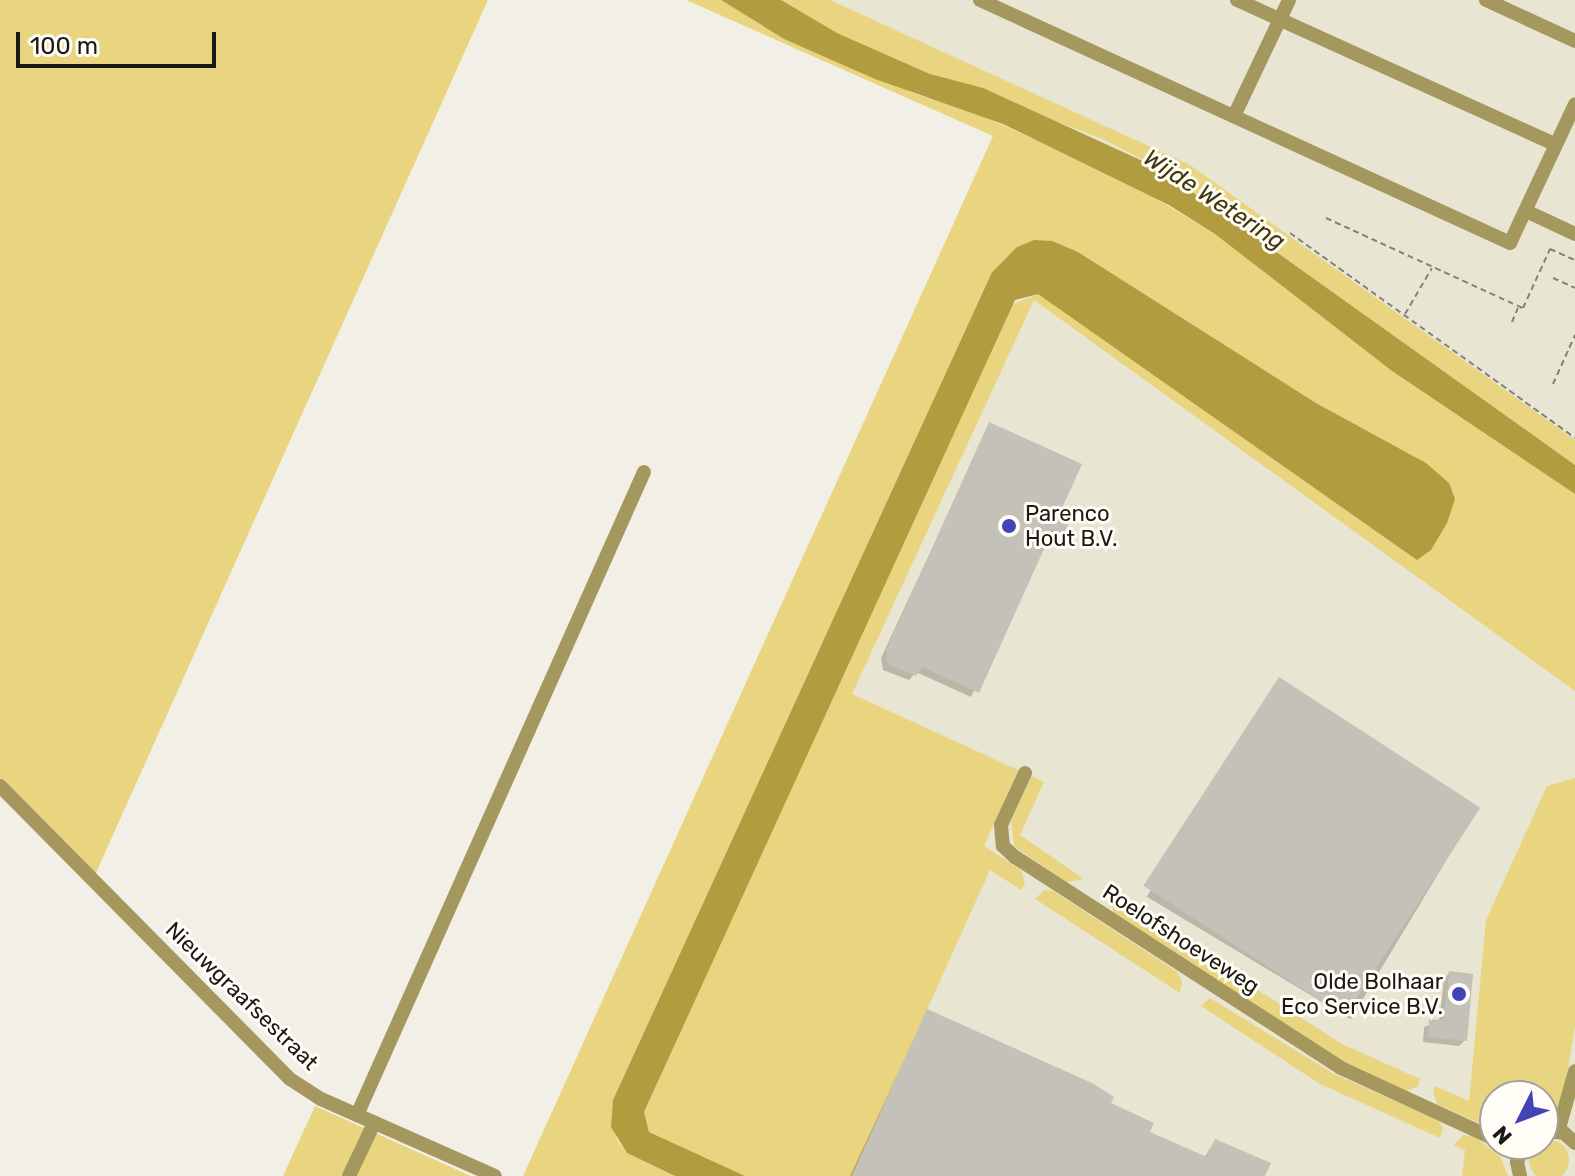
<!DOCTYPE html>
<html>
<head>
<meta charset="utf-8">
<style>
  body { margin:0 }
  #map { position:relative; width:1575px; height:1176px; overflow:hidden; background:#f2f0e6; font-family:Rubik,sans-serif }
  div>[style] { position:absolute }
  .built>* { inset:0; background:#e8e5d3 }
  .green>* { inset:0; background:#e9d580 }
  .round { border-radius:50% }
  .water>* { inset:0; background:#b19c40 }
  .shadow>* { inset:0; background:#0003; transform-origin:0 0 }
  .building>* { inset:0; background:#c3c1b8; transform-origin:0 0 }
  .path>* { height:2px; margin-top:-1px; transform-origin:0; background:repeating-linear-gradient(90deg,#84827c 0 6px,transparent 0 10px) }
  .minor>* { height:14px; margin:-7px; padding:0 7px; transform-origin:7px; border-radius:7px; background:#a5985e }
  .dots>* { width:22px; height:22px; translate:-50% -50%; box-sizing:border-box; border:4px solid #fffdf5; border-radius:50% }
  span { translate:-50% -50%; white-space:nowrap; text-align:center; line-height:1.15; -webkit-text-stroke:6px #fffdf5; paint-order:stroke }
  .poi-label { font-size:22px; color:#1a1916 }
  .left { translate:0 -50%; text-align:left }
  .right { translate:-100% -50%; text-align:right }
  .street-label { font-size:22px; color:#1a1916 }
  .water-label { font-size:24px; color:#403710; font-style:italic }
  .north { position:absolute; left:1479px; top:1080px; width:80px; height:80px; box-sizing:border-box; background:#fffdf5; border:2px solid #a3a29c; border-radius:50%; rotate:228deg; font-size:22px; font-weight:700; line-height:32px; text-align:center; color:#1a1916 }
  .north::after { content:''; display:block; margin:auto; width:28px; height:36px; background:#4343b8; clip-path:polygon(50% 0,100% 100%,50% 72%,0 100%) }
  .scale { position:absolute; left:16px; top:32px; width:200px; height:36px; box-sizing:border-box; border:4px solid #1a1916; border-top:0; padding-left:10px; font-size:24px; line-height:28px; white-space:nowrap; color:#1a1916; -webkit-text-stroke:6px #fffdf5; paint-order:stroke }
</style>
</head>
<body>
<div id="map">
  <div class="built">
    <i style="clip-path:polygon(evenodd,751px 0,1575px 0,1575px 1176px,718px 1176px,623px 1133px,1001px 282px,1436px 377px,751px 0,1495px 1096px,1543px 1096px,1543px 1144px,1495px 1144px,1495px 1096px)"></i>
  </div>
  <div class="green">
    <i style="clip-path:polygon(0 0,488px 0,95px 875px,0 778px)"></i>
    <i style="clip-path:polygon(686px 0,721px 0,784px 39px,921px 96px,962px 107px,1125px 180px,1215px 234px,1392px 371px,1575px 494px,1575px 691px,1034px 300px,852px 694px,1018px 770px,984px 846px,1021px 870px,1025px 884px,1021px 890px,990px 870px,852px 1176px,745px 1176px,649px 1132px,644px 1112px,1009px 306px,1038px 294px,1426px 463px,1316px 403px,1078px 252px,1034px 240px,1005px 258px,992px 272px,613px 1100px,617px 1139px,627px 1153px,675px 1176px,523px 1176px,993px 136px)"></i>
    <i style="clip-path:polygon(779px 0,830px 0,1190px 165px,1575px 440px,1575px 465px,1160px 169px,1103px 139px,930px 74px,837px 33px)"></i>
    <i style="clip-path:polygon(1032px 776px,1044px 782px,1020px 835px,1084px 879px,1066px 882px,1014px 846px,1011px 821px)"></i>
    <i style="clip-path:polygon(1575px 778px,1575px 1026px,1564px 1094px,1554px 1118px,1543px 1119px,1543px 1096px,1495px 1096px,1495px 1126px,1481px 1124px,1437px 1104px,1433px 1091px,1435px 1086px,1469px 1101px,1486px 920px,1547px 786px)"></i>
    <i style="clip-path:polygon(1044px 890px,1053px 891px,1176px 971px,1182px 981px,1180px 993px,1035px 899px)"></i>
    <i style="clip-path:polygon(1110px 895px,1342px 1044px,1420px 1079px,1418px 1086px,1407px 1091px,1347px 1064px,1113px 912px)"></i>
    <i style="clip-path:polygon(1210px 998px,1334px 1074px,1438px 1120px,1443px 1128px,1440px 1138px,1320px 1084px,1201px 1006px)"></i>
    <i style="clip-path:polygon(315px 1106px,471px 1176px,283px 1176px)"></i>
    <i style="clip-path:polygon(1463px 1135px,1474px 1136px,1500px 1156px,1508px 1176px,1462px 1176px,1465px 1150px,1454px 1145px)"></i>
    <i class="round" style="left:1529px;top:1140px;width:40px;height:40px"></i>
  </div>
  <div class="water">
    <i style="clip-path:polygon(721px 0,781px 0,837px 33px,930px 74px,983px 88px,1160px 169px,1575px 465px,1575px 494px,1392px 371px,1215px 234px,1169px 205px,1003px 124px,875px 79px,784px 39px)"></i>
    <i style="clip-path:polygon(1034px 240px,1052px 241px,1078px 252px,1316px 403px,1426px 463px,1449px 483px,1455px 499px,1447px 523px,1431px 550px,1417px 560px,1038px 294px,1015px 300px,644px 1112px,649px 1132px,745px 1176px,675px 1176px,627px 1153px,611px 1127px,613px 1100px,992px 272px,1017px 247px)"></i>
  </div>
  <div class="shadow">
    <i style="clip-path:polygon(990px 424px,1056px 518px,1067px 523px,1056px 539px,1048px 535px,971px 697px,916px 672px,909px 680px,883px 670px,881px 658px)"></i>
    <i style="left:1274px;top:685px;width:238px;height:247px;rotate:31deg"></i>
    <i style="clip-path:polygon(1449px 973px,1465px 1040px,1459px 1046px,1423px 1042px,1424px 1027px,1439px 1022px,1444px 979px)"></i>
    <i style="clip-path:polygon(927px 1011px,1108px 1104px,1147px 1133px,1204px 1158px,1215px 1141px,1263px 1176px,850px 1176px)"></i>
  </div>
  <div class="building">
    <i style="clip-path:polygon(989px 422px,1082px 464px,1058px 517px,1069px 522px,1064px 534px,1053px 529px,979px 693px,922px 667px,916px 676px,888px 664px,886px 650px)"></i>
    <i style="left:1279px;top:677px;width:240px;height:249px;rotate:33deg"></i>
    <i style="clip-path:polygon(1449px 971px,1473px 974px,1467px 1041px,1428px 1037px,1429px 1019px,1444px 1020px)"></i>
    <i style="clip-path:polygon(927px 1009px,1092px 1083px,1114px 1097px,1111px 1103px,1154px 1123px,1150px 1132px,1207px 1157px,1215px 1139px,1271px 1163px,1265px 1176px,852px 1176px)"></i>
  </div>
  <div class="path">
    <i style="left:1326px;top:218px;width:217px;rotate:24.6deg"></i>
    <i style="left:1523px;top:308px;width:65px;rotate:-65.4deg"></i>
    <i style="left:1550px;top:249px;width:27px;rotate:24deg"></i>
    <i style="left:1290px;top:233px;width:351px;rotate:35.7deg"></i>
    <i style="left:1553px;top:278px;width:24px;rotate:24deg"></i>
    <i style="left:1405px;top:314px;width:53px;rotate:-59.6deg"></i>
    <i style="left:1512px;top:322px;width:15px;rotate:-67deg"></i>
    <i style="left:1553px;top:384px;width:54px;rotate:-65.8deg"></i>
  </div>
  <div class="minor">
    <i style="left:980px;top:0;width:583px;rotate:24.63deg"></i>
    <i style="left:1510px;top:243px;width:153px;rotate:-64.9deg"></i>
    <i style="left:1237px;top:0;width:350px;rotate:24.4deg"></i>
    <i style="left:1486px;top:0;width:98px;rotate:24.7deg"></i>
    <i style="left:1234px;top:116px;width:128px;rotate:-64.6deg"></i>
    <i style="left:1526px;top:211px;width:54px;rotate:25.1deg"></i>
    <i style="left:1025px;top:773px;width:57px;rotate:114.8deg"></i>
    <i style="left:1001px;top:825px;width:21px;rotate:85deg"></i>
    <i style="left:1003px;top:846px;width:16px;rotate:43deg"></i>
    <i style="left:1015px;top:857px;width:388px;rotate:32.9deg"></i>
    <i style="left:1341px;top:1068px;width:170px;rotate:24.8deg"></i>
    <i style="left:0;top:786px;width:412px;rotate:45.3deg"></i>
    <i style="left:290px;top:1079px;width:37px;rotate:33deg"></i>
    <i style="left:321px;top:1099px;width:190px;rotate:23.9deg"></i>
    <i style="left:357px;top:1115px;width:704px;rotate:-65.95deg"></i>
    <i style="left:1543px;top:1131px;width:21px;rotate:5deg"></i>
    <i style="left:1564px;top:1133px;width:15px;rotate:42deg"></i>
    <i style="left:1558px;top:1132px;width:63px;rotate:-74.4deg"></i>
    <i style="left:349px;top:1176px;width:59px;rotate:-64.7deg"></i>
    <i style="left:1520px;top:1176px;width:14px;rotate:-102deg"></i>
    <i style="left:1517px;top:1162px;width:19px;rotate:-69deg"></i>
  </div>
  <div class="dots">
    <i style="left:1009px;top:526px;background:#4343b8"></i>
    <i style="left:1459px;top:994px;background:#4343b8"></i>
  </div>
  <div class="poi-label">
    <span class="left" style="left:1025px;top:526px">Parenco<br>Hout B.V.</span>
    <span class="right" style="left:1443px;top:994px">Olde Bolhaar<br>Eco Service B.V.</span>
  </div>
  <div class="street-label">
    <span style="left:1181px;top:939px;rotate:33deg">Roelofshoeveweg</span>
    <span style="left:242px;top:996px;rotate:44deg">Nieuwgraafsestraat</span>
  </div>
  <div class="water-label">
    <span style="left:1214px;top:200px;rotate:33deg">Wijde Wetering</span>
  </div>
  <div class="north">N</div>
  <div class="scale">100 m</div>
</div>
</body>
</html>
